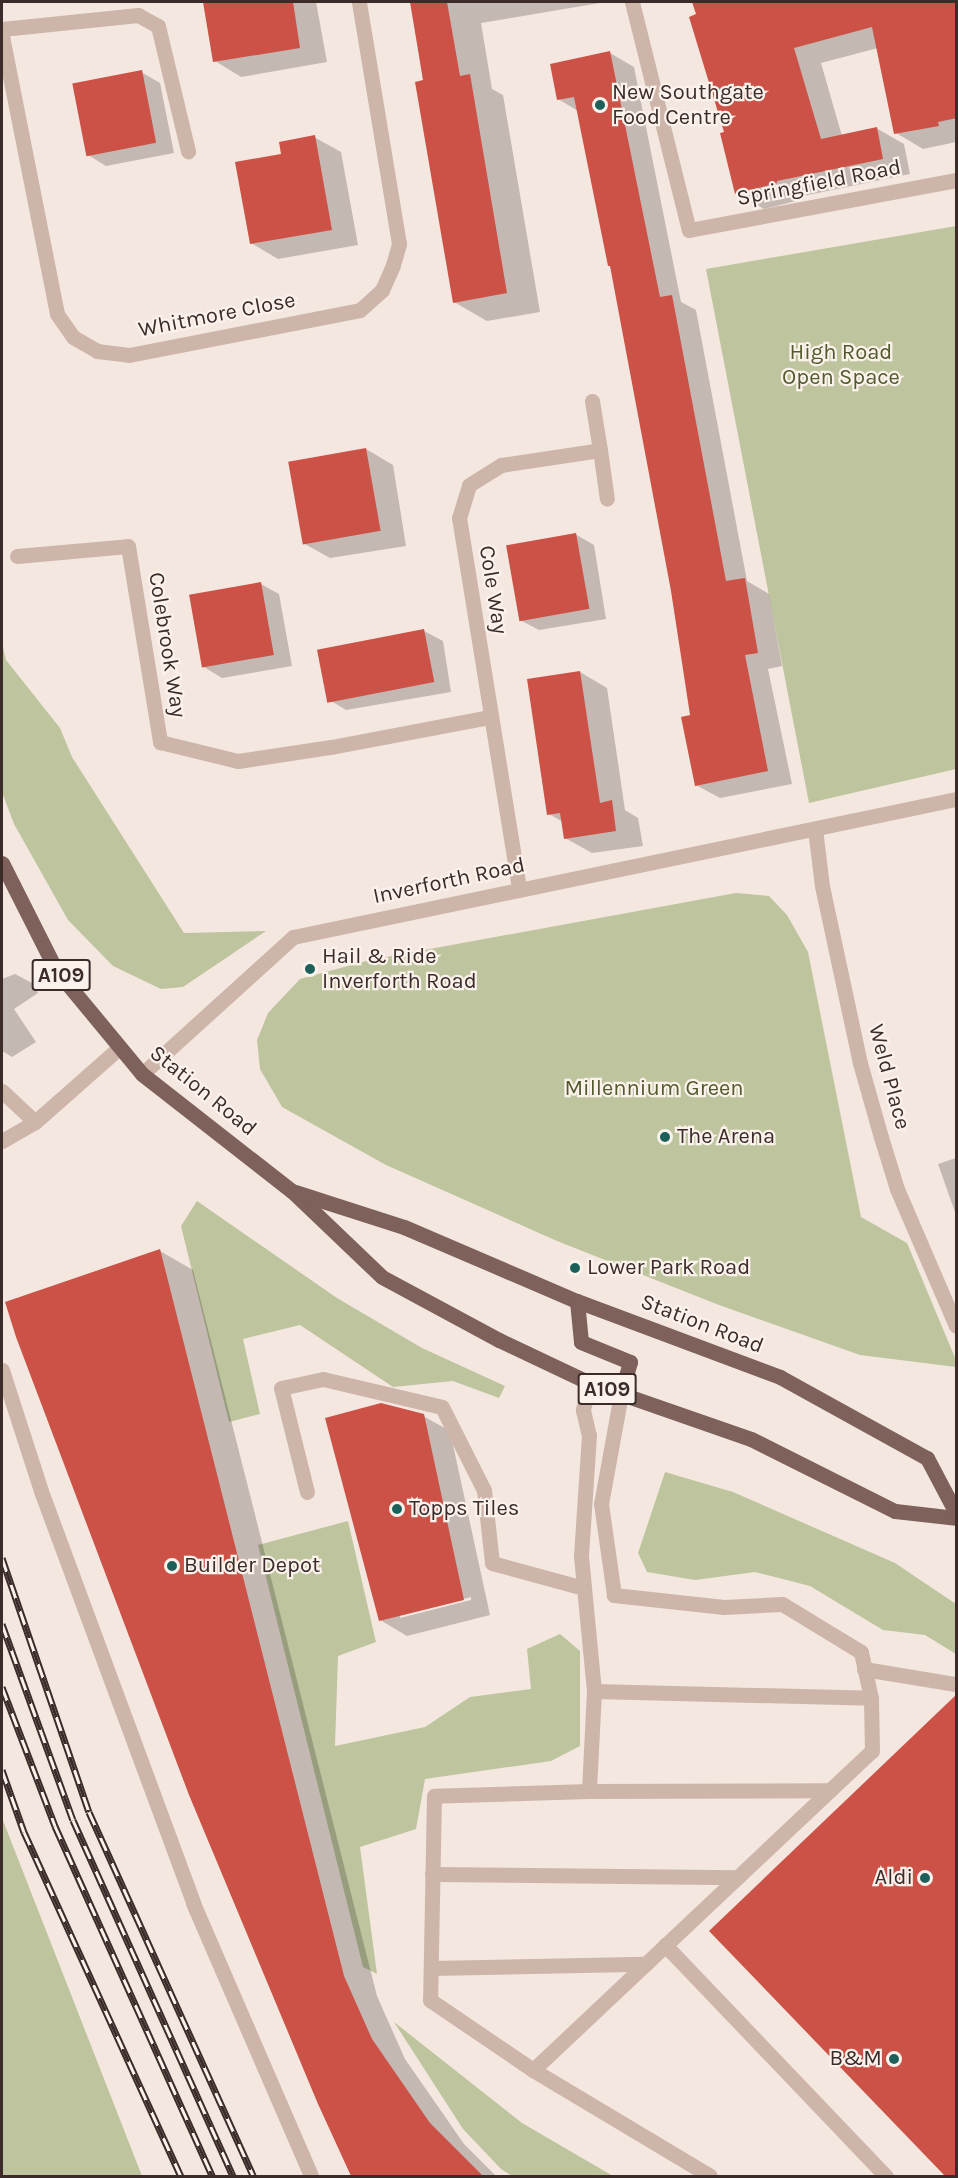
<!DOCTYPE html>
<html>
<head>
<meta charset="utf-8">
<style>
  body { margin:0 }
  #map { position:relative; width:958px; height:2178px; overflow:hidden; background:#f4e7df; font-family:Karla,sans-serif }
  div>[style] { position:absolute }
  .green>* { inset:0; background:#bec59e }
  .shadow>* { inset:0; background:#0003 }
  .building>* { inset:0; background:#cc5146; transform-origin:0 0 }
  .service>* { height:15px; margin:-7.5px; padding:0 7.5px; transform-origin:7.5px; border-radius:7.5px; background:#ceb5aa }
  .minor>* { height:15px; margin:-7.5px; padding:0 7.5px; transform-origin:7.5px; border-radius:7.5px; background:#ceb5aa }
  .primary>* { height:15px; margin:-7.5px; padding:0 7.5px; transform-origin:7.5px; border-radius:7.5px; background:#7d615a }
  .rail>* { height:7px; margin-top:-3.5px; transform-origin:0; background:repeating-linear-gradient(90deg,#fbf2ec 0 14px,#3b2c2a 0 28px); box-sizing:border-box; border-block:2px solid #3b2c2a }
  .dots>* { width:16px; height:16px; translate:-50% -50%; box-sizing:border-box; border:3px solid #fbf2ec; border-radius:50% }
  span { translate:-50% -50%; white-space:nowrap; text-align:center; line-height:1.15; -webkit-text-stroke:4.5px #fbf2ec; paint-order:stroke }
  .shield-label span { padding:2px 4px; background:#fbf2ec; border:2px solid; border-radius:4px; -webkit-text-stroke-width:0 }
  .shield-label { font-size:21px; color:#3b2c2a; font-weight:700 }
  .poi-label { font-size:22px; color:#3b2c2a }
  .left { translate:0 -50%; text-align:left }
  .right { translate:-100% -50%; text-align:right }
  .street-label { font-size:22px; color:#3b2c2a }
  .park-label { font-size:22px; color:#515a2c }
  .frame { position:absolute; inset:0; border:3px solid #3b2c2a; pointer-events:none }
</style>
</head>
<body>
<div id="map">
  <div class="green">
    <i style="clip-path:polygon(956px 226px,956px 769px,809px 803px,706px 269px)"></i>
    <i style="clip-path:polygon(2px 643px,6px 660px,60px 728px,72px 757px,184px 933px,266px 931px,183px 987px,161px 989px,113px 966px,68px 920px,14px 824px,2px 792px)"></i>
    <i style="clip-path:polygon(736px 893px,769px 896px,787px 915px,808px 952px,861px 1217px,907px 1243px,956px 1360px,956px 1367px,860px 1355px,719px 1305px,557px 1241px,386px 1165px,282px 1107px,260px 1069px,257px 1040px,268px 1013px,300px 979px,370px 960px)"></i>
    <i style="clip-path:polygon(197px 1201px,337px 1298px,422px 1348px,505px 1386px,499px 1398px,453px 1381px,393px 1387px,300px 1325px,243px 1339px,260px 1414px,229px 1422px,181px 1226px)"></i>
    <i style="clip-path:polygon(665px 1472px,733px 1492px,895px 1563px,956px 1604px,956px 1654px,925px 1635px,883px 1630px,810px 1586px,755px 1572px,695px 1580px,647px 1572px,638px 1553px)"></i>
    <i style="clip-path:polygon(348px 1521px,376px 1642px,338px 1656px,335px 1746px,425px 1727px,470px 1697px,531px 1689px,527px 1649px,560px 1634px,580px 1651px,580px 1746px,551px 1761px,425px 1779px,416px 1829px,360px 1847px,377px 1974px,363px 1967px,258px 1545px)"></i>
    <i style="clip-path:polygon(2px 1818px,142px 2176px,2px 2176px)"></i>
    <i style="clip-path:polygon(394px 2022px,522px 2123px,613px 2176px,512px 2176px,501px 2169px,463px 2129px)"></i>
  </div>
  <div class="shadow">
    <i style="clip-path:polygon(204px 2px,316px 2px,327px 62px,241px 77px,215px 61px)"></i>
    <i style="clip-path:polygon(412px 2px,606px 2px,481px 23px,492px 89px,503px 95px,540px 312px,487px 321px,454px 302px)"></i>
    <i style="clip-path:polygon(694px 2px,956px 2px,956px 142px,923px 149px,896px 133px,878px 48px,821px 63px,842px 136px,876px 128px,904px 144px,910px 174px,803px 196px,804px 199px,764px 209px,737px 193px,726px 133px)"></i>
    <i style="clip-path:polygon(610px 53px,634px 67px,681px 302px,696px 310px,747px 581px,769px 594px,782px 666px,768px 669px,792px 784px,720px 798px,696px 785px,692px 716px,672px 590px,612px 267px,578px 111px,558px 99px)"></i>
    <i style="clip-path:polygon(141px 72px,160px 83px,174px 153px,106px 166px,88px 155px)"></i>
    <i style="clip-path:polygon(314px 137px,341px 152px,358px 245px,278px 259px,251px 243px,283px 155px)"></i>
    <i style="clip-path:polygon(366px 449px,393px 465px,406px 546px,330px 558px,303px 543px)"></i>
    <i style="clip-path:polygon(575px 534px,594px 545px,606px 619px,539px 630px,520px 620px)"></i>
    <i style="clip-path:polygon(261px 584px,279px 594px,292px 666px,222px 678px,204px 667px)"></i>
    <i style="clip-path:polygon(424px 631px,443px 641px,451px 692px,346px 710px,328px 699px)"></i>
    <i style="clip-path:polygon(580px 672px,607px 688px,625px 810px,638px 818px,643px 846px,592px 853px,565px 838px,563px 822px,549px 814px)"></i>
    <i style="clip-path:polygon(15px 974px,34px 984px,38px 993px,14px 1009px,36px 1042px,12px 1057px,2px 1051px,2px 979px)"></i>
    <i style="clip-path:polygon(956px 1158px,956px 1215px,938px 1164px)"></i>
    <i style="clip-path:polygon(160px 1251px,193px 1270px,377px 1996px,405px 2059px,464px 2144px,496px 2176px,352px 2176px,319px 2103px)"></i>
    <i style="clip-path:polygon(evenodd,423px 1416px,450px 1431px,490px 1615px,407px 1636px,380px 1620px,423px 1416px,471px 1597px,471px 1600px,400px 1618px,400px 1615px,471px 1597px)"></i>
  </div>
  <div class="building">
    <i style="clip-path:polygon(203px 2px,293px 2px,300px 48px,213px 62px)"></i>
    <i style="clip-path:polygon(410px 2px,447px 2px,460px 76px,470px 74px,507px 293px,453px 303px,415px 82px,423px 80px)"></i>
    <i style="clip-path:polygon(692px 2px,957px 2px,957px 118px,938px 122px,939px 126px,894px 134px,872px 27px,794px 48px,821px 139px,877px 127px,883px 159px,777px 181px,777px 183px,735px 194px,720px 133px,724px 132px,689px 17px,696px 14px)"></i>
    <i style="clip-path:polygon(610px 51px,660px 297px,672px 295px,726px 581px,745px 578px,758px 653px,745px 655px,768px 771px,695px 786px,681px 717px,690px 715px,671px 591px,610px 266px,608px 266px,574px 97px,557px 100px,550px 64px)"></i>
    <i style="left:142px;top:70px;width:74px;height:71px;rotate:79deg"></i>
    <i style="clip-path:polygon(315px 135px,332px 230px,250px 244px,235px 162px,281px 154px,279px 142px)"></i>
    <i style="left:366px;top:448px;width:84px;height:79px;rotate:80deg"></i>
    <i style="left:576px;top:533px;width:77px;height:71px;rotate:80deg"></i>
    <i style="left:261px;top:582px;width:74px;height:73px;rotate:80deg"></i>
    <i style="left:424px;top:629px;width:54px;height:109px;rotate:79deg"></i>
    <i style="clip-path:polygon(580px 671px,600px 803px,612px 800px,616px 831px,564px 839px,560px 813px,547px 815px,527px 679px)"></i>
    <i style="clip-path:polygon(160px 1249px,344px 1976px,372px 2039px,430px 2123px,483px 2176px,351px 2176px,318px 2104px,189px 1795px,16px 1337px,5px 1302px)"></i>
    <i style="clip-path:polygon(381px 1403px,424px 1414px,464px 1600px,379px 1621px,325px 1418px)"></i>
    <i style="clip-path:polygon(957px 1694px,957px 2176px,945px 2176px,709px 1931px)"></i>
  </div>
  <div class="service">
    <i style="left:2px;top:29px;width:137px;rotate:-5.9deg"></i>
    <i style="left:138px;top:15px;width:23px;rotate:29deg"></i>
    <i style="left:158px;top:26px;width:129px;rotate:76.5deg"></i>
    <i style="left:2px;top:1091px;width:45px;rotate:43.2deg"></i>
    <i style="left:35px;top:1122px;width:112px;rotate:-41.4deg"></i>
    <i style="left:2px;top:1141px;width:38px;rotate:-30deg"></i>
    <i style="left:2px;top:1370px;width:127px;rotate:72.1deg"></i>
    <i style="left:41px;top:1491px;width:439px;rotate:69.7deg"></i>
    <i style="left:193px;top:1903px;width:297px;rotate:66.6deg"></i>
    <i style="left:590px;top:1383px;width:28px;rotate:105deg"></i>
    <i style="left:583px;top:1410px;width:26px;rotate:77deg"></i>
    <i style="left:589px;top:1435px;width:121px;rotate:93.8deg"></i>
    <i style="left:581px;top:1556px;width:136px;rotate:84.5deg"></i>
    <i style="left:594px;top:1691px;width:100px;rotate:92.9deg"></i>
    <i style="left:589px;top:1791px;width:155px;rotate:178.2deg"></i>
    <i style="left:434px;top:1796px;width:204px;rotate:91.1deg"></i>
    <i style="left:430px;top:2000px;width:125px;rotate:34.2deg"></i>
    <i style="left:533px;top:2070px;width:465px;rotate:-43.3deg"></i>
    <i style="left:872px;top:1751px;width:53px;rotate:-91.1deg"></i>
    <i style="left:307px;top:1492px;width:107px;rotate:-104deg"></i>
    <i style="left:281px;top:1388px;width:43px;rotate:-12.1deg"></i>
    <i style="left:323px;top:1379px;width:122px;rotate:13.2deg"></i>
    <i style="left:442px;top:1407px;width:93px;rotate:63.2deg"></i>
    <i style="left:484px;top:1490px;width:73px;rotate:83.7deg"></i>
    <i style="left:492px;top:1563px;width:95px;rotate:15.2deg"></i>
    <i style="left:864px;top:1669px;width:93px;rotate:9.3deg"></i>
    <i style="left:594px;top:1691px;width:277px;rotate:1.4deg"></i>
    <i style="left:871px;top:1698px;width:47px;rotate:-102.3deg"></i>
    <i style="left:861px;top:1652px;width:92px;rotate:-148.7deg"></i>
    <i style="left:782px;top:1604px;width:58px;rotate:177deg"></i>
    <i style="left:724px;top:1607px;width:111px;rotate:-173.8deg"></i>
    <i style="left:614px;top:1595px;width:92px;rotate:-98.1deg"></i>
    <i style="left:601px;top:1504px;width:112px;rotate:-79.7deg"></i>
    <i style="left:589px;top:1791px;width:241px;rotate:-0.2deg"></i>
    <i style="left:432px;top:1874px;width:306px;rotate:0.6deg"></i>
    <i style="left:665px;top:1945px;width:320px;rotate:46.3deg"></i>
    <i style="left:431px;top:1968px;width:215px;rotate:-1.1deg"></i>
    <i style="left:533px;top:2070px;width:206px;rotate:30.9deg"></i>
  </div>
  <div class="minor">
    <i style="left:632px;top:2px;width:235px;rotate:76deg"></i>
    <i style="left:689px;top:230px;width:272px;rotate:-10.6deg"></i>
    <i style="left:2px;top:36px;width:283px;rotate:78.8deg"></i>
    <i style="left:57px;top:314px;width:28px;rotate:55deg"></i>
    <i style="left:73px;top:337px;width:28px;rotate:30deg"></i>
    <i style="left:97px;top:351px;width:32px;rotate:7deg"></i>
    <i style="left:129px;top:355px;width:235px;rotate:-11deg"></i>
    <i style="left:360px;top:310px;width:30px;rotate:-42deg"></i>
    <i style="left:382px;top:290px;width:27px;rotate:-66deg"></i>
    <i style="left:393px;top:265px;width:22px;rotate:-74deg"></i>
    <i style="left:399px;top:244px;width:245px;rotate:-99.4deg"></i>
    <i style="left:592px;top:401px;width:50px;rotate:80.7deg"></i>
    <i style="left:17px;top:556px;width:111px;rotate:-5.1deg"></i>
    <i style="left:128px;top:546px;width:199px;rotate:80.7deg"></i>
    <i style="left:160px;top:742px;width:80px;rotate:13.7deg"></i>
    <i style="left:238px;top:761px;width:94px;rotate:-8.6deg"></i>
    <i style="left:331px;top:747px;width:162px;rotate:-10.7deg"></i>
    <i style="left:815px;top:829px;width:57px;rotate:83deg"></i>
    <i style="left:822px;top:886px;width:181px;rotate:77.9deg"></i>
    <i style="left:860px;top:1063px;width:77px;rotate:74.2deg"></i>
    <i style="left:881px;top:1137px;width:54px;rotate:72.9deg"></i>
    <i style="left:897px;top:1189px;width:149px;rotate:66.7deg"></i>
    <i style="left:519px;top:888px;width:375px;rotate:-99.2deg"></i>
    <i style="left:459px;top:518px;width:34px;rotate:-73deg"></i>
    <i style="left:469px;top:485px;width:38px;rotate:-32deg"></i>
    <i style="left:501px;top:465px;width:100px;rotate:-8.6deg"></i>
    <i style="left:600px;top:450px;width:49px;rotate:81.9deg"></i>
    <i style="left:142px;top:1074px;width:204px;rotate:-42.2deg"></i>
    <i style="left:293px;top:937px;width:677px;rotate:-11.76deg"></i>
  </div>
  <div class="primary">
    <i style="left:2px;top:863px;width:120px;rotate:63.2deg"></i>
    <i style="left:56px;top:970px;width:135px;rotate:50.4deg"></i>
    <i style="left:142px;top:1074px;width:190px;rotate:38deg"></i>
    <i style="left:292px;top:1191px;width:124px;rotate:43.7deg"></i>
    <i style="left:382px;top:1277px;width:133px;rotate:28.3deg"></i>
    <i style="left:499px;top:1340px;width:101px;rotate:25.3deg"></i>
    <i style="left:590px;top:1383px;width:170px;rotate:19.2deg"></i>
    <i style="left:751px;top:1439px;width:161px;rotate:26.6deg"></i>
    <i style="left:895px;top:1511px;width:61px;rotate:6.5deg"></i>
    <i style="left:295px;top:1192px;width:114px;rotate:17.8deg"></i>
    <i style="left:404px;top:1227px;width:188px;rotate:23.2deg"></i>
    <i style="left:577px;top:1301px;width:217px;rotate:20.5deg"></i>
    <i style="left:780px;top:1377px;width:168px;rotate:28.9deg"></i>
    <i style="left:927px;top:1458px;width:62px;rotate:62.2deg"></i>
    <i style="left:577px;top:1301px;width:41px;rotate:84.4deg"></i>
    <i style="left:581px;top:1342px;width:53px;rotate:22.2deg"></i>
    <i style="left:630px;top:1362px;width:33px;rotate:106deg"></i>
  </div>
  <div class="rail">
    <i style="left:2px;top:1558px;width:268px;rotate:71.1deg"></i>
    <i style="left:89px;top:1812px;width:399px;rotate:65.7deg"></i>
    <i style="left:2px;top:1624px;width:208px;rotate:70.1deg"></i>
    <i style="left:73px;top:1820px;width:390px;rotate:65.8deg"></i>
    <i style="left:2px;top:1687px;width:149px;rotate:69.1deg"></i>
    <i style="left:55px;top:1826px;width:384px;rotate:65.8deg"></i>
    <i style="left:2px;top:1770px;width:66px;rotate:70.5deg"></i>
    <i style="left:24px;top:1832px;width:378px;rotate:65.5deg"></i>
  </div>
  <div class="dots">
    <i style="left:600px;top:105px;background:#1d5f59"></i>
    <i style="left:310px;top:969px;background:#1d5f59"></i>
    <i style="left:665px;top:1137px;background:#1d5f59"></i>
    <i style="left:575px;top:1268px;background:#1d5f59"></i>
    <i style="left:397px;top:1509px;background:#1d5f59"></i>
    <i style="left:172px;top:1566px;background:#1d5f59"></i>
    <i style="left:925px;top:1878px;background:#1d5f59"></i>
    <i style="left:894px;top:2059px;background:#1d5f59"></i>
  </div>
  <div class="shield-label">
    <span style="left:61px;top:975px">A109</span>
    <span style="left:607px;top:1389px">A109</span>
  </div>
  <div class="poi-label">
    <span class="left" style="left:612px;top:105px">New Southgate<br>Food Centre</span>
    <span class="left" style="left:322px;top:969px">Hail &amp; Ride<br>Inverforth Road</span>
    <span class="left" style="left:677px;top:1137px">The Arena</span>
    <span class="left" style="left:587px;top:1268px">Lower Park Road</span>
    <span class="left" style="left:409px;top:1509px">Topps Tiles</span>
    <span class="left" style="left:184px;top:1566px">Builder Depot</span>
    <span class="right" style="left:913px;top:1878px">Aldi</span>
    <span class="right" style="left:882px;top:2059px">B&amp;M</span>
  </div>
  <div class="street-label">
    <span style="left:819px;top:183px;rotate:-11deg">Springfield Road</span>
    <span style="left:217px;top:315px;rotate:-11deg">Whitmore Close</span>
    <span style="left:493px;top:590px;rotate:81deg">Cole Way</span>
    <span style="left:167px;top:645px;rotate:81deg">Colebrook Way</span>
    <span style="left:449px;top:881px;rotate:-12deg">Inverforth Road</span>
    <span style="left:889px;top:1077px;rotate:75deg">Weld Place</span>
    <span style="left:203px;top:1091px;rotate:39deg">Station Road</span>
    <span style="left:702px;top:1324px;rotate:21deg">Station Road</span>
  </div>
  <div class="park-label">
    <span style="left:841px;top:365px">High Road<br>Open Space</span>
    <span style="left:654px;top:1089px">Millennium Green</span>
  </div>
  <div class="frame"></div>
</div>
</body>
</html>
